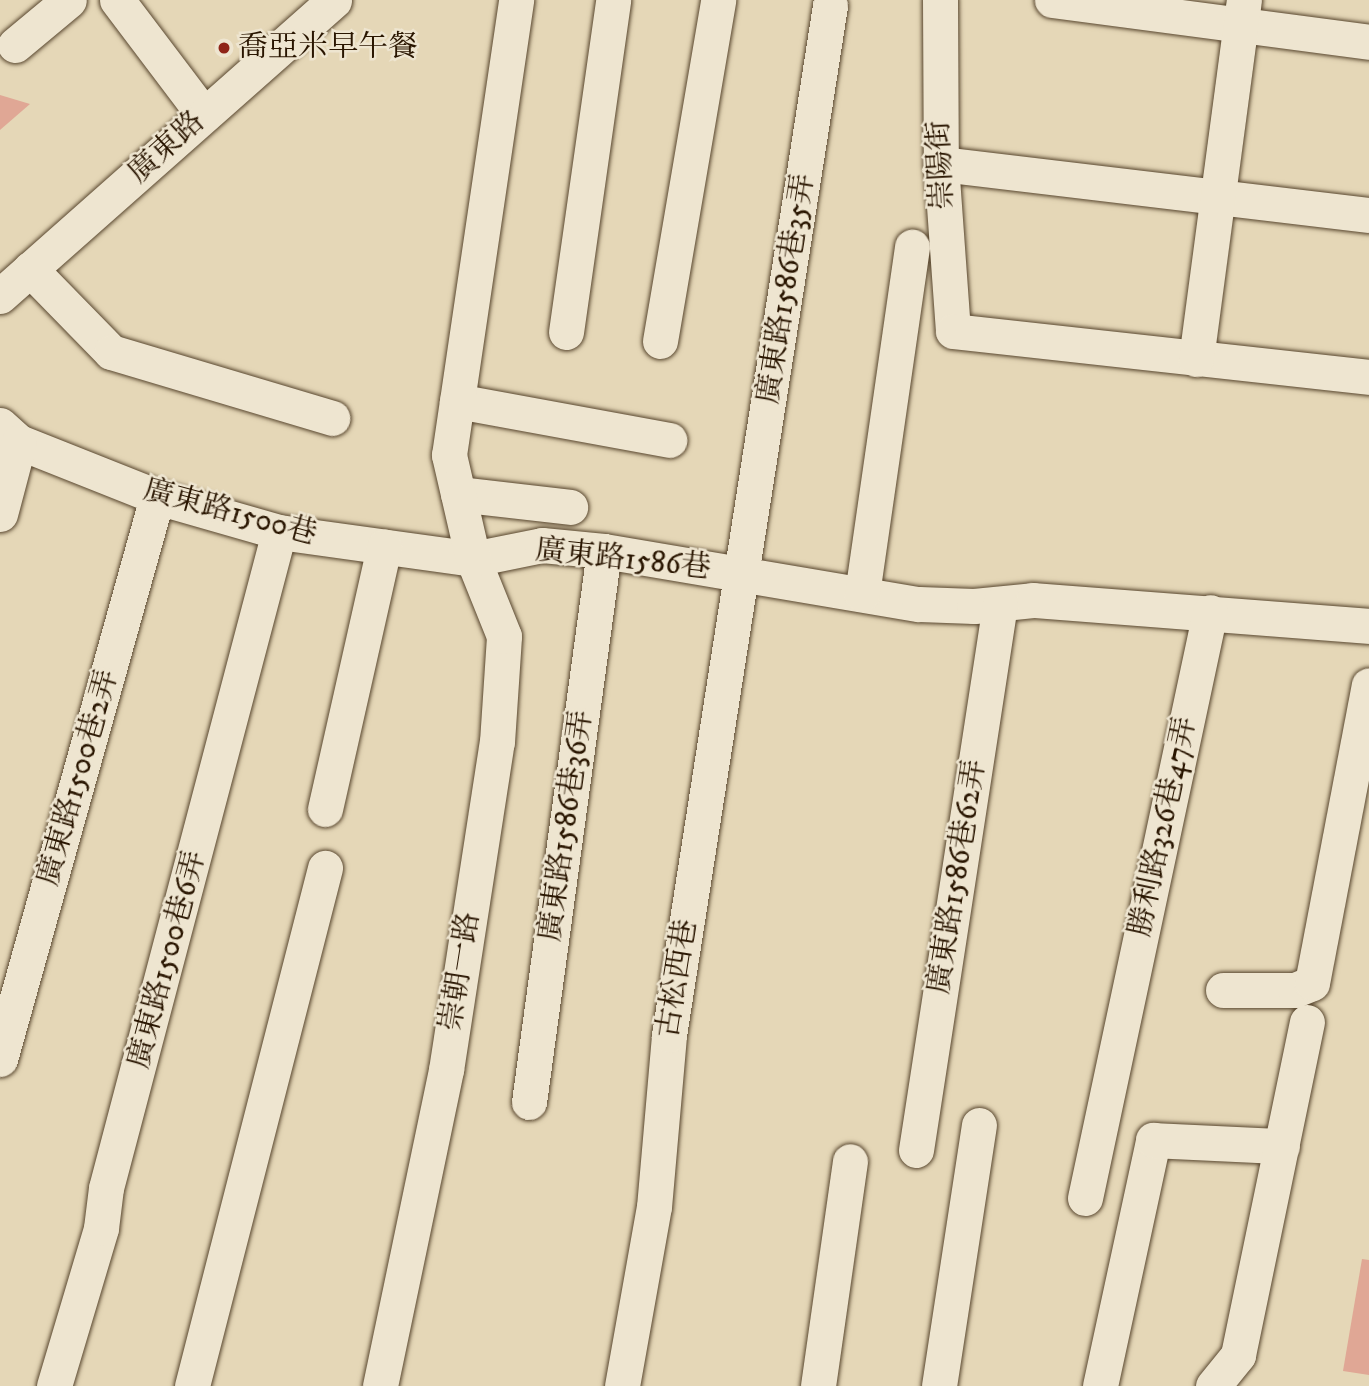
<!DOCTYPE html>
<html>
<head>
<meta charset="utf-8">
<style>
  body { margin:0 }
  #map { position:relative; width:1369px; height:1386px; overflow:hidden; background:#e5d7b7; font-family:"IM FELL DW Pica","Noto Serif TC",serif }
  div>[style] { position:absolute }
  .building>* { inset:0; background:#e0a795 }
  .roads { filter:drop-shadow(0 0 2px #58462e) drop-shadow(0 0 2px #58462e) }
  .minor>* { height:35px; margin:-17.5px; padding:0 17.5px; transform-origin:17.5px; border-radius:17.5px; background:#eee5d0 }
  .dots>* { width:19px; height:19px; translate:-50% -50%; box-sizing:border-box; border:4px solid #eee5d0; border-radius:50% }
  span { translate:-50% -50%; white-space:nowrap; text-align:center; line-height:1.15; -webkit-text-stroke:5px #eee5d0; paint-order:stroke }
  .poi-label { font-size:30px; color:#291500 }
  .left { translate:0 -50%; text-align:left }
  .street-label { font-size:30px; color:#291500 }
</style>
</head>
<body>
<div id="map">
  <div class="building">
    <i style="clip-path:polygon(0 95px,30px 104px,0 130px)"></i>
    <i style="clip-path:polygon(1362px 1259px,1369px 1260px,1369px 1375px,1343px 1371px)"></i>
  </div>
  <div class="roads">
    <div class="minor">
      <i style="left:117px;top:0;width:144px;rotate:52.9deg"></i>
      <i style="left:940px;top:0;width:164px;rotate:89.7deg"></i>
      <i style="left:941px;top:164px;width:167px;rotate:85.9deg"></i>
      <i style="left:953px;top:331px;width:419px;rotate:6.3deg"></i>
      <i style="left:1052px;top:0;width:320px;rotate:7.5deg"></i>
      <i style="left:15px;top:45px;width:70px;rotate:-39.8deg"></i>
      <i style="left:941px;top:164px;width:431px;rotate:6.8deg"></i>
      <i style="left:30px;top:269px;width:116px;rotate:45.7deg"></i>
      <i style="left:111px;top:352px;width:231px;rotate:16.6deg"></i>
      <i style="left:0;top:296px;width:446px;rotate:-41.5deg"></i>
      <i style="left:566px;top:332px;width:335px;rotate:-81.9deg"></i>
      <i style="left:660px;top:341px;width:346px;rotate:-80.3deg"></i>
      <i style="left:1196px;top:359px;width:362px;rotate:-82.4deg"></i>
      <i style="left:457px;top:401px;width:216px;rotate:10.4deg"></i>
      <i style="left:0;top:425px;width:25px;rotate:42deg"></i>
      <i style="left:19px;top:442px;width:149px;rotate:21.7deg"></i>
      <i style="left:157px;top:497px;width:127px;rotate:16deg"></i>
      <i style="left:279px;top:532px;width:196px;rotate:7.9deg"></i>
      <i style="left:473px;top:559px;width:70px;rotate:-11.5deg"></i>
      <i style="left:542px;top:545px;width:62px;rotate:5.5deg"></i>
      <i style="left:604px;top:551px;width:319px;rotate:9.6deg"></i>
      <i style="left:919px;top:604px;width:55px;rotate:2.1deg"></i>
      <i style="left:974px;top:606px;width:59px;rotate:-5.8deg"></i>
      <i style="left:1033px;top:600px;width:337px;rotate:4.4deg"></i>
      <i style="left:458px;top:494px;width:113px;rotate:6.6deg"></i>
      <i style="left:0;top:514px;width:74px;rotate:-75.2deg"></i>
      <i style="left:862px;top:594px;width:351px;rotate:-81.8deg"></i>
      <i style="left:325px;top:809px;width:269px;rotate:-77.3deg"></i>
      <i style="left:1223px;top:990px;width:72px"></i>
      <i style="left:1295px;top:990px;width:18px;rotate:-22deg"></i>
      <i style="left:1312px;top:983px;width:303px;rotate:-79.2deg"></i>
      <i style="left:0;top:1059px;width:584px;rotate:-74.39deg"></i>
      <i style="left:529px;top:1102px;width:556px;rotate:-82.25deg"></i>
      <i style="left:916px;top:1150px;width:552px;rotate:-81.25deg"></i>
      <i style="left:1085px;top:1198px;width:599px;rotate:-77.96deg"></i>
      <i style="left:54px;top:1386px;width:165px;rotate:-73.4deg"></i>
      <i style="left:101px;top:1228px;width:40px;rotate:-82.9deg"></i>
      <i style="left:106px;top:1188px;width:678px;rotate:-75.23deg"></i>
      <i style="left:192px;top:1386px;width:535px;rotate:-75.6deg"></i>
      <i style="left:380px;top:1386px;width:323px;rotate:-78.2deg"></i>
      <i style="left:446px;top:1070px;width:332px;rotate:-81.2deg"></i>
      <i style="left:497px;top:742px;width:106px;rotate:-86.2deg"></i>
      <i style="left:504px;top:636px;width:83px;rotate:-111.9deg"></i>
      <i style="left:473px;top:559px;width:107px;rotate:-103deg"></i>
      <i style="left:449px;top:455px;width:460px;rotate:-81.6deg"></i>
      <i style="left:622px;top:1386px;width:182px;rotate:-79.9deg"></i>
      <i style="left:654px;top:1207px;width:173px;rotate:-85deg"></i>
      <i style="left:669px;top:1035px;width:1042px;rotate:-81.11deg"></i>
      <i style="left:818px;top:1386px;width:227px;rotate:-81.9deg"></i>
      <i style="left:939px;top:1386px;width:264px;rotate:-81.3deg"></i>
      <i style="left:1100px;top:1386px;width:252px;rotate:-77.8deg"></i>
      <i style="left:1153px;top:1140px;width:129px;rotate:2.7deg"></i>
      <i style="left:1213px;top:1386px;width:40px;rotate:-51deg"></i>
      <i style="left:1238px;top:1355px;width:340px;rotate:-78.3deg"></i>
    </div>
  </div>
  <div class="dots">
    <i style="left:224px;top:48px;background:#8f2418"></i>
  </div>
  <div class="poi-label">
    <span class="left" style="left:238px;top:48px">喬亞米早午餐</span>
  </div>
  <div class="street-label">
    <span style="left:167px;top:148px;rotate:-42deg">廣東路</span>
    <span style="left:942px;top:165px;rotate:-93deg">崇陽街</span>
    <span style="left:787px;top:289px;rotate:-81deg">廣東路1586巷35弄</span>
    <span style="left:230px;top:513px;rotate:15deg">廣東路1500巷</span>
    <span style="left:623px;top:560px;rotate:6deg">廣東路1586巷</span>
    <span style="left:79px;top:778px;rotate:-74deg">廣東路1500巷2弄</span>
    <span style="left:567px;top:826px;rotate:-82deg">廣東路1586巷36弄</span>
    <span style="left:1164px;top:827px;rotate:-78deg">勝利路326巷47弄</span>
    <span style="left:958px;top:877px;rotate:-81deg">廣東路1586巷62弄</span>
    <span style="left:168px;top:960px;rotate:-75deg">廣東路1500巷6弄</span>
    <span style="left:461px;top:972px;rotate:-81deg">崇朝一路</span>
    <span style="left:678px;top:979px;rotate:-81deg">古松西巷</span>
  </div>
</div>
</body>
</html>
